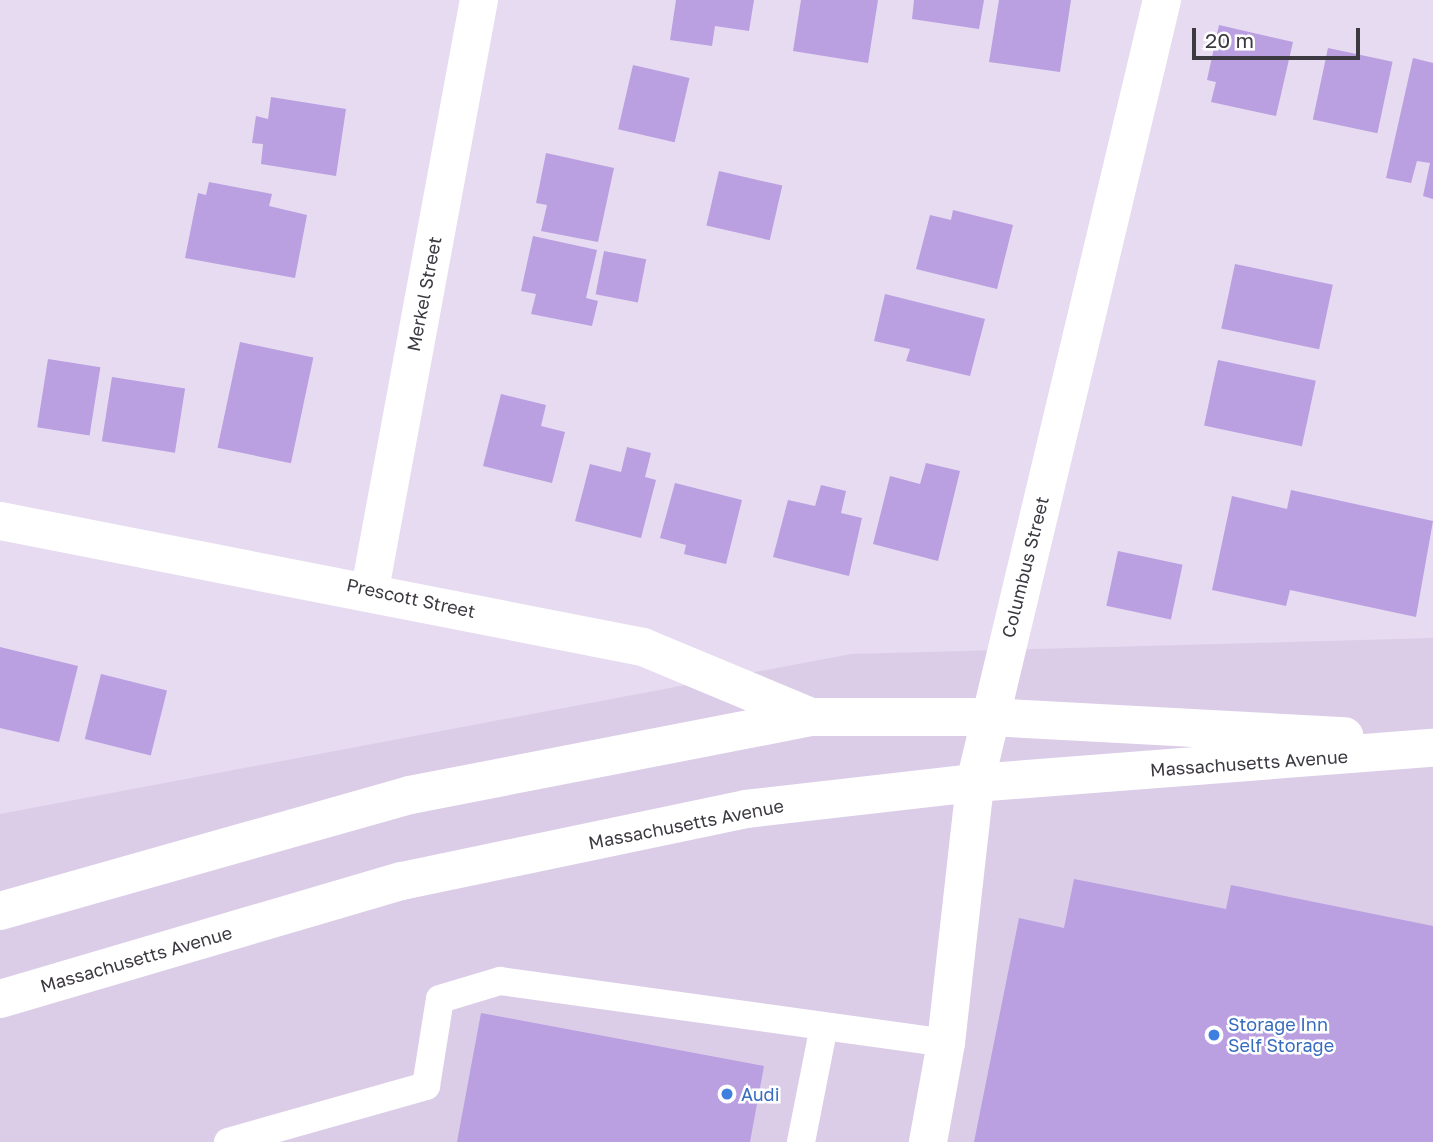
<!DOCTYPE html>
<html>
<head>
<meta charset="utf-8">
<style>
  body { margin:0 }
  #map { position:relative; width:1433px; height:1142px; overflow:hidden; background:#e6dbf0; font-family:"Golos Text",sans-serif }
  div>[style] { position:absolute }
  .built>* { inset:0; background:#dbcde8 }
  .building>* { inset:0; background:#ba9fe1; transform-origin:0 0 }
  .service>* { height:28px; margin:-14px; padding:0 14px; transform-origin:14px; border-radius:14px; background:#fff }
  .minor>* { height:38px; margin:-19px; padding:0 19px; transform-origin:19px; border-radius:19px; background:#fff }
  .primary>* { height:38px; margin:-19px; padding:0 19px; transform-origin:19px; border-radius:19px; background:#fff }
  .dots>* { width:19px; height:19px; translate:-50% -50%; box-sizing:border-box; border:4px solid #fff; border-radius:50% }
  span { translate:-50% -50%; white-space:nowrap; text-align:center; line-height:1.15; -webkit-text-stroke:5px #fff; paint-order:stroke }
  .street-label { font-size:18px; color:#3d3941 }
  .shop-label { font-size:18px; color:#366cbe }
  .left { translate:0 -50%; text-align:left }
  .scale { position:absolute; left:1192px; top:28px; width:168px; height:32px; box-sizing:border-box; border:4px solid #3d3941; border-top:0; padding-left:9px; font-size:21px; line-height:24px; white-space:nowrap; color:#3d3941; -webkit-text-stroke:5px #fff; paint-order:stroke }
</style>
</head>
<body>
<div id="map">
  <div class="built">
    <i style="clip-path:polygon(1433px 638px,1433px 1142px,0 1142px,0 814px,851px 654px)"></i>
  </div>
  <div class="building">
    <i style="clip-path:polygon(676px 0,754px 0,749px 31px,715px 26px,712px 46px,670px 40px)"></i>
    <i style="clip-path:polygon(801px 0,878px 0,868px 63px,793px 51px)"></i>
    <i style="clip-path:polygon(914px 0,984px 0,979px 29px,912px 19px)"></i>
    <i style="clip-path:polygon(999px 0,1071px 0,1060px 72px,989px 62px)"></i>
    <i style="clip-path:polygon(1219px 25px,1293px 42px,1276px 116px,1211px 102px,1216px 82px,1207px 80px)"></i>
    <i style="left:1328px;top:48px;width:66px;height:73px;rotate:12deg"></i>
    <i style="clip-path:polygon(1413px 58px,1433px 63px,1433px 199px,1423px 196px,1430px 163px,1417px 161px,1411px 183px,1386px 178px)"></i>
    <i style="left:633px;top:65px;width:58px;height:66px;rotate:13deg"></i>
    <i style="clip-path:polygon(271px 97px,346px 109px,336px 176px,261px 164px,263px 144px,252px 143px,256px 116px,268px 119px)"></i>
    <i style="clip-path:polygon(546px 153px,614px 168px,598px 242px,541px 231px,547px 205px,536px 203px)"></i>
    <i style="left:719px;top:171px;width:65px;height:56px;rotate:13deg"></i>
    <i style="clip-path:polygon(209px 182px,272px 194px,269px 206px,307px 215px,295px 278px,185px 258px,198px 193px,206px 195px)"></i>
    <i style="clip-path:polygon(953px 210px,1013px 225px,997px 289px,916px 269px,930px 215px,951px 220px)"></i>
    <i style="clip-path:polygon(533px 236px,597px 250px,586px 298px,598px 301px,592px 326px,531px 314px,536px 294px,521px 291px)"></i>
    <i style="left:604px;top:251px;width:43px;height:44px;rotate:11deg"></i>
    <i style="left:1235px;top:264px;width:100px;height:66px;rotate:12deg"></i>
    <i style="clip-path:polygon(885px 294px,985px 319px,970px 376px,906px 361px,910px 349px,874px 341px)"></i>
    <i style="left:240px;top:342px;width:75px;height:108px;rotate:12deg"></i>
    <i style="left:48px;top:359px;width:53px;height:69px;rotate:9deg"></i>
    <i style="left:1218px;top:360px;width:100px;height:67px;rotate:12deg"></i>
    <i style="left:112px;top:377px;width:74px;height:65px;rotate:9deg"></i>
    <i style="clip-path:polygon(501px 394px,546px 405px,541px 426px,565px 432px,552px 483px,483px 466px)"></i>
    <i style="clip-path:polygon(627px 447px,651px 453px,645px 477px,656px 480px,641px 538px,575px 521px,590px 464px,621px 472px)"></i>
    <i style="clip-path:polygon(926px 463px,960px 471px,938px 561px,873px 544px,890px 476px,920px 484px)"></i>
    <i style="clip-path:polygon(675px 483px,742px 500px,726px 564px,684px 554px,686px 545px,660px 538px)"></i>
    <i style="clip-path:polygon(821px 485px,846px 491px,841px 513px,862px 518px,849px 576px,773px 557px,788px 500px,815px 506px)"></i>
    <i style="clip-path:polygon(1291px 490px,1433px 521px,1416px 617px,1290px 590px,1286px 606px,1212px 590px,1232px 496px,1287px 509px)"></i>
    <i style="left:1118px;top:551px;width:66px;height:56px;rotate:12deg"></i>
    <i style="clip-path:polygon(0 647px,78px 666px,59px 742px,0 728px)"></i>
    <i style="left:101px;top:674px;width:68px;height:67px;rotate:14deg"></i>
    <i style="clip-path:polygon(1074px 879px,1226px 909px,1231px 885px,1433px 926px,1433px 1142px,974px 1142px,1019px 918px,1064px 928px)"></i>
    <i style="clip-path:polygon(481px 1013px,764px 1066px,750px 1142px,457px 1142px)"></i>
  </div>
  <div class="service">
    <i style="left:228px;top:1142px;width:206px;rotate:-15.8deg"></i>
    <i style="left:426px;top:1086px;width:88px;rotate:-80.9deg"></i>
    <i style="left:440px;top:999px;width:63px;rotate:-16.7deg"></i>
    <i style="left:500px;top:981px;width:450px;rotate:7.9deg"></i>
    <i style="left:801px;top:1142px;width:113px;rotate:-78.8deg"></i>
  </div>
  <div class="minor">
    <i style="left:0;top:521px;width:655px;rotate:11.09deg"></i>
    <i style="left:643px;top:647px;width:182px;rotate:22.6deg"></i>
    <i style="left:370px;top:589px;width:599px;rotate:-79.52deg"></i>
    <i style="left:928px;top:1142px;width:101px;rotate:-79.7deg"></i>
    <i style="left:946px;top:1043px;width:262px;rotate:-83.6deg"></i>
    <i style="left:975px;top:783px;width:805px;rotate:-76.57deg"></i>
  </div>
  <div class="primary">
    <i style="left:0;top:911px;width:426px;rotate:-15.8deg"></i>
    <i style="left:410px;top:795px;width:409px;rotate:-11deg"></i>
    <i style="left:811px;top:717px;width:178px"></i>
    <i style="left:989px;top:717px;width:356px;rotate:3.1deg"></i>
    <i style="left:0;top:999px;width:419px;rotate:-16.4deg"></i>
    <i style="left:402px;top:881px;width:351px;rotate:-11.8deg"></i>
    <i style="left:746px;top:809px;width:230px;rotate:-6.5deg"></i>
    <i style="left:975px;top:783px;width:459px;rotate:-4.4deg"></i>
  </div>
  <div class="dots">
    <i style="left:1214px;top:1035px;background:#3f7fe0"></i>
    <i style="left:727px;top:1094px;background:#3f7fe0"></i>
  </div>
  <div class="street-label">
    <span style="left:424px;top:294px;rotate:-79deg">Merkel Street</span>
    <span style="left:1025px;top:567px;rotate:-76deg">Columbus Street</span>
    <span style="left:411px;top:598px;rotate:12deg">Prescott Street</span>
    <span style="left:1249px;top:763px;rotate:-4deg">Massachusetts Avenue</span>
    <span style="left:686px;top:824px;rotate:-11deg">Massachusetts Avenue</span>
    <span style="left:136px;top:959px;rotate:-16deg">Massachusetts Avenue</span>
  </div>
  <div class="shop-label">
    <span class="left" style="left:1228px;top:1035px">Storage Inn<br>Self Storage</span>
    <span class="left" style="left:741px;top:1094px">Audi</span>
  </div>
  <div class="scale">20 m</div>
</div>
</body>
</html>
